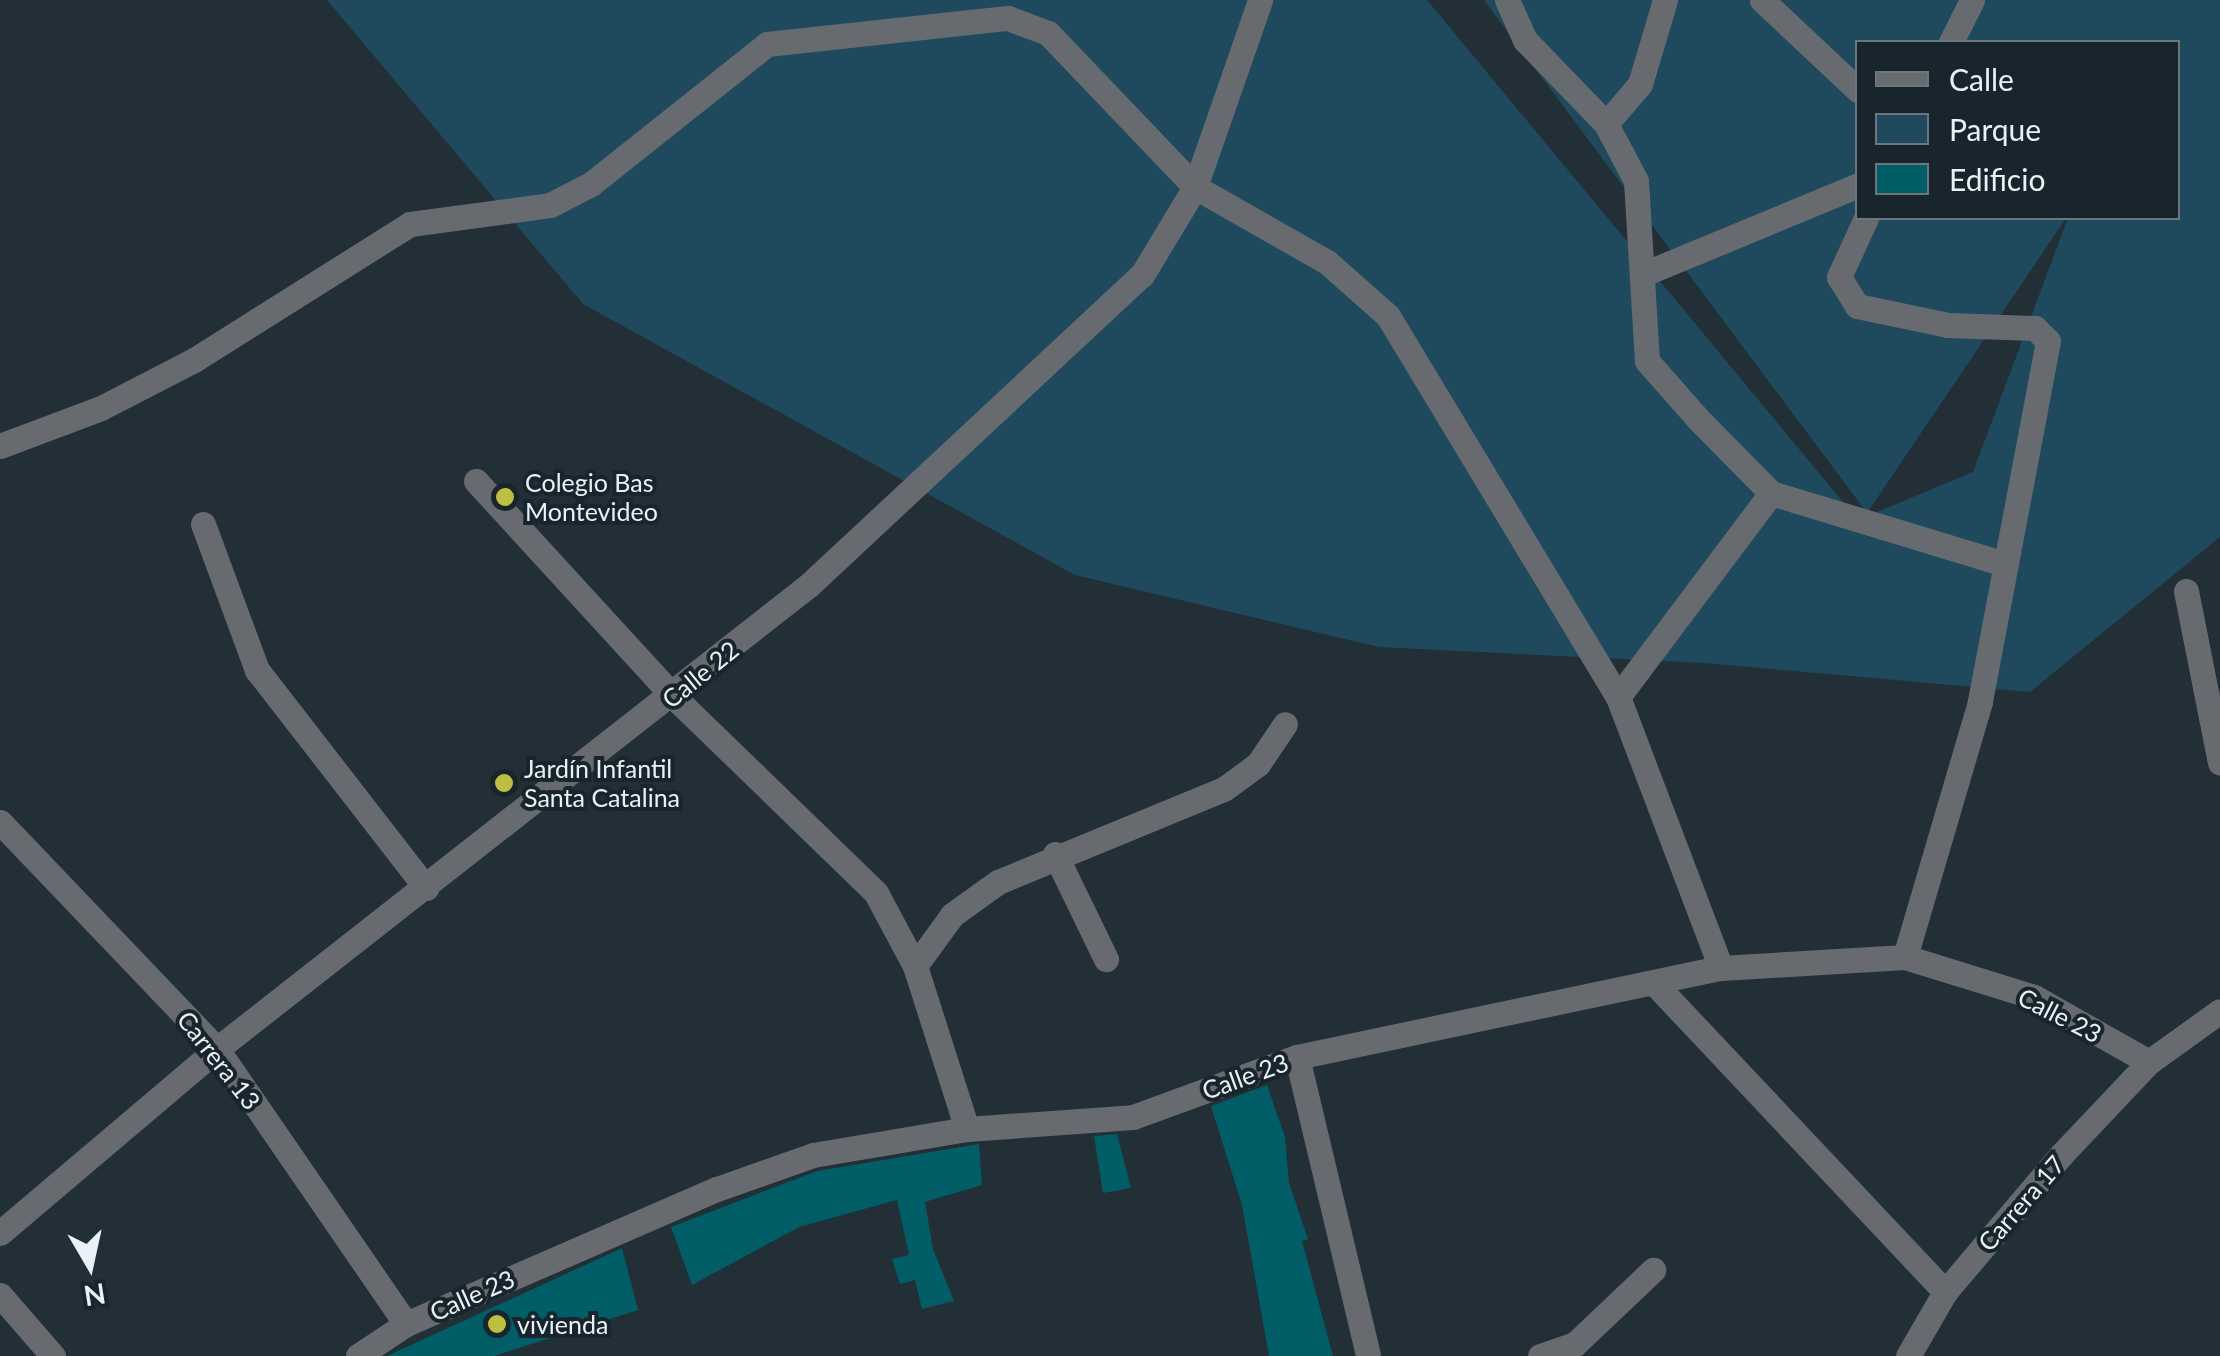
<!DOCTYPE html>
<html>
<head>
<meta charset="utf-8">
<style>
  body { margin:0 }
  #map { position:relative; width:2220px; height:1356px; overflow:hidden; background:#222f36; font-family:Lato,sans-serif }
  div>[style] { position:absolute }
  .green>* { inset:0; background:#1f4a5e }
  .building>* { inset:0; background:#015d66 }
  .minor>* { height:25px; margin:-12.5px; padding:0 12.5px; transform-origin:12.5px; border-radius:12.5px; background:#676b70 }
  .dots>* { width:28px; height:28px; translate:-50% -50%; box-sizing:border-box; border:5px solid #18252c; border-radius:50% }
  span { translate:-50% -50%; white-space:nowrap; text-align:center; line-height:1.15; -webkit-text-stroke:8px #18252c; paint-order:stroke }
  .poi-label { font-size:25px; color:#e9f1f6 }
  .left { translate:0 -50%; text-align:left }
  .street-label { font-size:25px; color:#e9f1f6 }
  .legend { position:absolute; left:1855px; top:40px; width:325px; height:180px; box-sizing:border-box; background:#18252c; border:2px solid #6c777d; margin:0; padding:12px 18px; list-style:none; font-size:30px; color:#e9f1f6 }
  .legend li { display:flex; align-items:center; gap:20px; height:50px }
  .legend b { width:50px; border:2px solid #6c777d }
  .north { position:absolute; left:40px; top:1216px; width:100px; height:100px; -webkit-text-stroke:8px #18252c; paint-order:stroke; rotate:171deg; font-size:28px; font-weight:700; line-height:40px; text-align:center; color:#e9f1f6 }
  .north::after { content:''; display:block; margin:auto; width:35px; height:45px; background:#e9f1f6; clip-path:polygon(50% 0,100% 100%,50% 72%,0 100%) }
</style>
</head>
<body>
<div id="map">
  <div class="green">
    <i style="clip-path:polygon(327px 0,1427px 0,1858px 520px,1973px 472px,2068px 218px,2178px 218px,2178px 42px,1858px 42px,1858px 218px,2066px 218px,1867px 513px,1484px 0,2220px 0,2220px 537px,2030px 692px,1704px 663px,1379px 647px,1075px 575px,583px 304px)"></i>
  </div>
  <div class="building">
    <i style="clip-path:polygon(1267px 1085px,1285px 1137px,1289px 1183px,1308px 1239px,1302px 1241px,1333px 1356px,1269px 1356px,1242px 1205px,1211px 1106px)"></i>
    <i style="clip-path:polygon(1117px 1134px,1131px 1188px,1103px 1193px,1094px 1136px)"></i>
    <i style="clip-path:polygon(979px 1144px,982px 1185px,925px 1202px,933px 1249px,954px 1301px,922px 1309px,915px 1280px,900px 1284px,892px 1259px,909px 1255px,897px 1200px,799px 1227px,692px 1285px,671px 1227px,817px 1171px)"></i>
    <i style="clip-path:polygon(622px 1248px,638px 1310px,494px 1356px,387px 1356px)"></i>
  </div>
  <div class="minor">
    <i style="left:1507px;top:0;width:44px;rotate:65.8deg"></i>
    <i style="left:1525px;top:40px;width:117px;rotate:46deg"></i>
    <i style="left:1606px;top:124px;width:64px;rotate:62.2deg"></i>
    <i style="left:1636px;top:181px;width:180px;rotate:86.5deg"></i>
    <i style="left:1647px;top:361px;width:79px;rotate:48.6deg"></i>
    <i style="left:1699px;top:420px;width:103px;rotate:45.4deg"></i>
    <i style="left:1771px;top:493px;width:245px;rotate:16.9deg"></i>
    <i style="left:1762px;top:0;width:132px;rotate:43.2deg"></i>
    <i style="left:1951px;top:42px;width:47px;rotate:-63.4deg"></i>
    <i style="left:1606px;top:124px;width:52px;rotate:-49.6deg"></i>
    <i style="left:1640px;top:84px;width:88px;rotate:-73.4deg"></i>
    <i style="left:1866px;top:218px;width:65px;rotate:114.6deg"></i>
    <i style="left:1839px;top:277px;width:34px;rotate:58deg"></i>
    <i style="left:1857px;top:306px;width:93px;rotate:11.8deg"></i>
    <i style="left:1948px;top:325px;width:87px;rotate:2deg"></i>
    <i style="left:2035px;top:328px;width:18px;rotate:45deg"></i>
    <i style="left:2048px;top:341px;width:367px;rotate:100.7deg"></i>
    <i style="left:1980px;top:702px;width:266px;rotate:106.4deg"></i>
    <i style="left:1646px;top:273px;width:230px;rotate:-22.5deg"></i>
    <i style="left:0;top:446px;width:108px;rotate:-20.6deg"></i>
    <i style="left:101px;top:408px;width:105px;rotate:-27.3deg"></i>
    <i style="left:194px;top:360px;width:255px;rotate:-32.2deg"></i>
    <i style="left:410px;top:224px;width:141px;rotate:-7.7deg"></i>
    <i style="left:550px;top:205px;width:46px;rotate:-27.1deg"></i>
    <i style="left:591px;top:184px;width:225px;rotate:-38.5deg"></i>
    <i style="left:767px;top:44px;width:242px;rotate:-6.2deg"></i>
    <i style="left:1008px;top:18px;width:43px;rotate:20.6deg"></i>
    <i style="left:1048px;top:33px;width:213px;rotate:46.3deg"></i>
    <i style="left:1195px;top:187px;width:152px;rotate:29.6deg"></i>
    <i style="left:1327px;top:262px;width:81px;rotate:41.5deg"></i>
    <i style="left:1388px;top:316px;width:445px;rotate:58.9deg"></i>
    <i style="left:1618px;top:697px;width:290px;rotate:69.2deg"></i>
    <i style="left:476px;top:481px;width:292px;rotate:47.5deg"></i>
    <i style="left:673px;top:696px;width:283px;rotate:44.1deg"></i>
    <i style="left:876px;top:893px;width:83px;rotate:61.9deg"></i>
    <i style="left:915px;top:966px;width:171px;rotate:72.3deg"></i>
    <i style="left:203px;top:524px;width:156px;rotate:69.7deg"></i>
    <i style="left:257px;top:670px;width:276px;rotate:52.2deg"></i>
    <i style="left:2186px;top:591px;width:175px;rotate:78.8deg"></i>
    <i style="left:1618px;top:697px;width:255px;rotate:-53.1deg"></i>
    <i style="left:0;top:822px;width:314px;rotate:46.3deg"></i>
    <i style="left:217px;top:1049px;width:334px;rotate:55.5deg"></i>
    <i style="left:1055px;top:854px;width:117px;rotate:64.1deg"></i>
    <i style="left:915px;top:966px;width:63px;rotate:-54deg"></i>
    <i style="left:952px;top:915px;width:57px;rotate:-35.7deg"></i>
    <i style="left:998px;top:882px;width:244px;rotate:-22.4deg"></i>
    <i style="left:1224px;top:789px;width:42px;rotate:-36.3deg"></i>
    <i style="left:1258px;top:764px;width:48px;rotate:-56deg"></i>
    <i style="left:1656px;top:985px;width:422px;rotate:46.7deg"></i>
    <i style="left:1297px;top:1057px;width:307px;rotate:76.6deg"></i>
    <i style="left:0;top:1233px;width:285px;rotate:-40.3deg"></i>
    <i style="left:217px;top:1049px;width:752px;rotate:-38.09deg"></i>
    <i style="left:809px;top:585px;width:455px;rotate:-43deg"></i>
    <i style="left:1142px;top:275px;width:103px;rotate:-58.9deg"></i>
    <i style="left:1195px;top:187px;width:198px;rotate:-70.8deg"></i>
    <i style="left:0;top:1295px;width:81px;rotate:49deg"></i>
    <i style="left:358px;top:1356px;width:58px;rotate:-33.7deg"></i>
    <i style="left:406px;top:1324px;width:339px;rotate:-23.5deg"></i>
    <i style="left:717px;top:1189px;width:102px;rotate:-19.5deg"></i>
    <i style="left:813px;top:1155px;width:156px;rotate:-9.6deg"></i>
    <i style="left:967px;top:1129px;width:166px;rotate:-4.1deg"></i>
    <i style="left:1133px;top:1117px;width:175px;rotate:-20.1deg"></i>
    <i style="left:1297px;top:1057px;width:433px;rotate:-11.9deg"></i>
    <i style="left:1721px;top:968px;width:184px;rotate:-3.4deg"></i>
    <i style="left:1905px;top:957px;width:135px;rotate:17.2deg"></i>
    <i style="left:2034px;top:997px;width:132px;rotate:29.5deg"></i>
    <i style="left:1540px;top:1356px;width:37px;rotate:-19deg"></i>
    <i style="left:1575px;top:1344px;width:108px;rotate:-43.5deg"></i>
    <i style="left:1908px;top:1356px;width:74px;rotate:-60deg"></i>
    <i style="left:1945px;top:1292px;width:181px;rotate:-49.7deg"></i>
    <i style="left:2062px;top:1154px;width:127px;rotate:-46.6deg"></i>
    <i style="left:2149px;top:1062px;width:87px;rotate:-35.7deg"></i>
  </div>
  <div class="dots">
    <i style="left:505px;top:497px;background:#bdbf43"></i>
    <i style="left:504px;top:783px;background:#bdbf43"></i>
    <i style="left:497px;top:1324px;background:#bdbf43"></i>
  </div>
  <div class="poi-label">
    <span class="left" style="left:525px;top:497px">Colegio Bas<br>Montevideo</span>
    <span class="left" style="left:524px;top:783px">Jardín Infantil<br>Santa Catalina</span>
    <span class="left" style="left:517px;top:1324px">vivienda</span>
  </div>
  <div class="street-label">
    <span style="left:700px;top:674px;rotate:-39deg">Calle 22</span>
    <span style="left:2060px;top:1015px;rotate:27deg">Calle 23</span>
    <span style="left:219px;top:1060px;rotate:52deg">Carrera 13</span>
    <span style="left:1245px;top:1076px;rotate:-20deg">Calle 23</span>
    <span style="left:2021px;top:1203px;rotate:-49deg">Carrera 17</span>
    <span style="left:472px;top:1295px;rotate:-24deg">Calle 23</span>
  </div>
  <ul class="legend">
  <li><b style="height:12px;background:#676b70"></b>Calle</li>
  <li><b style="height:28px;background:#1f4a5e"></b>Parque</li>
  <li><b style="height:28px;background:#015d66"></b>Edificio</li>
  </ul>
  <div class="north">N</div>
</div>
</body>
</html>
